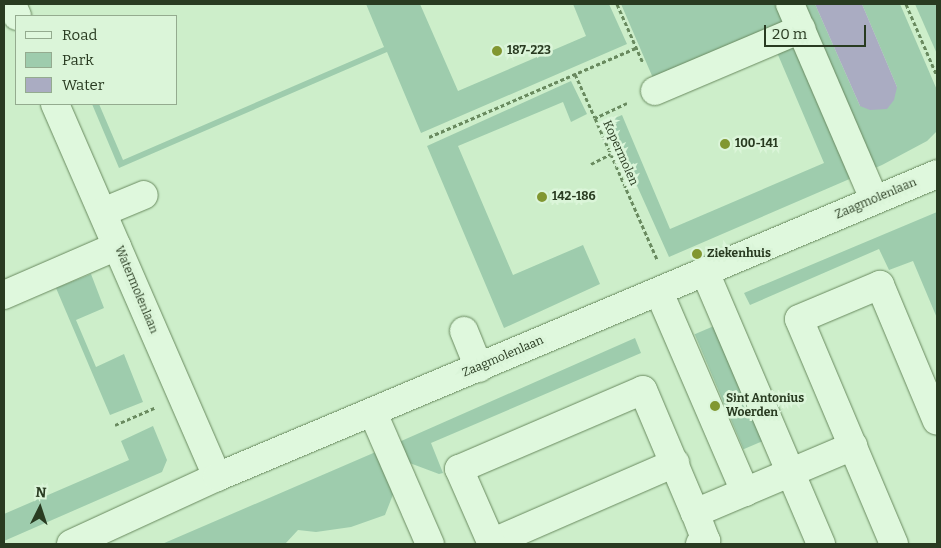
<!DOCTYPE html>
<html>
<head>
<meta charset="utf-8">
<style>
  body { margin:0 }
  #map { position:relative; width:941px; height:548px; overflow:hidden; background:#cdeeca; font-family:Bitter,serif }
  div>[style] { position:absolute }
  .green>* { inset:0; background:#9eccad; transform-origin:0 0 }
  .water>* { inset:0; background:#aaacc2 }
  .path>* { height:3px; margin-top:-1.5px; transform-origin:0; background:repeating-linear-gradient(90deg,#698a5f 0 4px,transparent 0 6.5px) }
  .roads { filter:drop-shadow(0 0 1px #698a5f) drop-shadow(0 0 1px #698a5f) }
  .minor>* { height:28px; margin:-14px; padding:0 14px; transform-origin:14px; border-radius:14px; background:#dff8dd }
  .dots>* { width:14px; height:14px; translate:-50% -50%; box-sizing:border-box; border:2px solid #dbf5d9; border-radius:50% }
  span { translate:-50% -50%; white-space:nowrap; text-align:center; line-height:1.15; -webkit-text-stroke:5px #dbf5d9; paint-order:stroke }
  .poi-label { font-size:12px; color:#293b21; font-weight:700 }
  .left { translate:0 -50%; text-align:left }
  .street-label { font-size:12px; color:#293b21 }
  .frame { position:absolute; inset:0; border:5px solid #293b21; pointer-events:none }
  .legend { position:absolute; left:15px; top:15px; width:162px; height:90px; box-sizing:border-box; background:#dbf5d9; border:1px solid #94ab8f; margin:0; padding:6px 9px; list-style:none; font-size:15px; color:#293b21 }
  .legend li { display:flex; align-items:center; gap:10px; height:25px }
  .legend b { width:25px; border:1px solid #94ab8f }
  .north { position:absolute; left:15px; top:483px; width:50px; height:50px; -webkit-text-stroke:4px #dbf5d9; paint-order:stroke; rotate:4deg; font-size:14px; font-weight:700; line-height:20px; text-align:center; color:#293b21 }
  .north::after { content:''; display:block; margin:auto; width:18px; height:22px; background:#293b21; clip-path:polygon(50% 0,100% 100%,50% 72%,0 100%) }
  .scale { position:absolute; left:764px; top:25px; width:102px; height:22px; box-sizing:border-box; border:2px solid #293b21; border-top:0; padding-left:6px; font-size:15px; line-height:18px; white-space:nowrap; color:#293b21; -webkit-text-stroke:4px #dbf5d9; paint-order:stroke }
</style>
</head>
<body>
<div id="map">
  <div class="green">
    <i style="clip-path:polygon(366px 4px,420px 4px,458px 91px,586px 36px,573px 4px,609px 4px,627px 44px,421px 133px,387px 52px,119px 168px,92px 104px,99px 104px,123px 160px,384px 47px)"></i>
    <i style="clip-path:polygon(621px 4px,815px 4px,860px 106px,897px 87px,862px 4px,900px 4px,937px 90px,937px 131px,927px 141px,882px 165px,669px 257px,608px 121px,622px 115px,670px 229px,824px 163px,770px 36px,656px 85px)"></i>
    <i style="clip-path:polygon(915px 4px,937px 5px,937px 54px)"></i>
    <i style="clip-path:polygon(571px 81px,587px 114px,571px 122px,563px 102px,458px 146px,513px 275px,583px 245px,600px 284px,504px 328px,427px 146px)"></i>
    <i style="clip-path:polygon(937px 212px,937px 318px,913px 261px,889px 270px,879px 249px,750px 305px,744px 293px)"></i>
    <i style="clip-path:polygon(91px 274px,104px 308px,76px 320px,96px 367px,124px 354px,143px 402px,110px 415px,56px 288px)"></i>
    <i style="left:714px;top:326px;width:125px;height:21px;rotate:67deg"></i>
    <i style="clip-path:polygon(635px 338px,641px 353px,431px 443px,443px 473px,439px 474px,407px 462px,399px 442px)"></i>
    <i style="clip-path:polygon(153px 426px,167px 460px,162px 472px,4px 541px,4px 514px,129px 460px,121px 441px)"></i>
    <i style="clip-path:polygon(378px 451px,394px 492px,385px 515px,351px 527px,316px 532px,298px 530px,285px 544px,162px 544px)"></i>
  </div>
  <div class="water">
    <i style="clip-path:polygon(815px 4px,862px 4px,897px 87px,894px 100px,887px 109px,870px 110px,860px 106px)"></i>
  </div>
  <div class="path">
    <i style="left:617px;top:4px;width:64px;rotate:66.2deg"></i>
    <i style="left:906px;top:4px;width:78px;rotate:66.7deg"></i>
    <i style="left:575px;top:74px;width:48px;rotate:65.6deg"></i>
    <i style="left:627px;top:103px;width:35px;rotate:155deg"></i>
    <i style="left:595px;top:118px;width:154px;rotate:66.3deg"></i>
    <i style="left:429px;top:137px;width:225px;rotate:-23.3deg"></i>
    <i style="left:591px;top:164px;width:22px;rotate:-27deg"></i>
    <i style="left:115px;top:425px;width:43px;rotate:-23.6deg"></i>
  </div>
  <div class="roads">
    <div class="minor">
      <i style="left:12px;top:4px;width:13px;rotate:67deg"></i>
      <i style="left:790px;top:4px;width:212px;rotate:66.7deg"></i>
      <i style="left:655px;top:91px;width:159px;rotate:-23deg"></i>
      <i style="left:55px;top:104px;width:407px;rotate:66.5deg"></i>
      <i style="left:103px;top:212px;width:44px;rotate:-22.5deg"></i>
      <i style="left:705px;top:272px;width:296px;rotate:66.9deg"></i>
      <i style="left:659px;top:292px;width:218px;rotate:66.7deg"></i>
      <i style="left:4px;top:295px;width:123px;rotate:-23.4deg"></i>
      <i style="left:464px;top:331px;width:40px;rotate:68deg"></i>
      <i style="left:373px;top:413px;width:143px;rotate:66.5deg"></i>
      <i style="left:491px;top:543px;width:201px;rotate:-23.5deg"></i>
      <i style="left:71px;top:544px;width:161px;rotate:-24.7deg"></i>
      <i style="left:217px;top:477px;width:781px;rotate:-22.82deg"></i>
      <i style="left:492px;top:544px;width:82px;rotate:-113.7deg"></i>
      <i style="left:459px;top:469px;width:200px;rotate:-23.2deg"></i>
      <i style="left:643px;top:390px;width:134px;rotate:67.1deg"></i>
      <i style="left:700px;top:544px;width:7px;rotate:-27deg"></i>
      <i style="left:706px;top:541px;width:30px;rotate:-111deg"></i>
      <i style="left:695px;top:513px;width:172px;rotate:-23deg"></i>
      <i style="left:894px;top:544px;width:244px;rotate:-112.9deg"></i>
      <i style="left:799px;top:319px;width:88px;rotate:-22.8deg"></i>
      <i style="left:880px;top:285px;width:147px;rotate:67.3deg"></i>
    </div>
  </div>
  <div class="dots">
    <i style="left:497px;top:51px;background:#819731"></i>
    <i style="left:725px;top:144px;background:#819731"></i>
    <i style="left:542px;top:197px;background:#819731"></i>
    <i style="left:697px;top:254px;background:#819731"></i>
    <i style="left:715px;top:406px;background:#819731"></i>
  </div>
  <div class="poi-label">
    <span class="left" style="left:507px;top:51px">187-223</span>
    <span class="left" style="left:735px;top:144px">100-141</span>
    <span class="left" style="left:552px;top:197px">142-186</span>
    <span class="left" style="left:707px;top:254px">Ziekenhuis</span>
    <span class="left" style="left:726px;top:406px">Sint Antonius<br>Woerden</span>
  </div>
  <div class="street-label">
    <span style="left:620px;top:153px;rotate:66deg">Kopermolen</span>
    <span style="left:876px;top:199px;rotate:-23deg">Zaagmolenlaan</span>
    <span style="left:136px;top:290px;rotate:67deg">Watermolenlaan</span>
    <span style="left:503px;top:357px;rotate:-23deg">Zaagmolenlaan</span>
  </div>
  <div class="frame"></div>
  <ul class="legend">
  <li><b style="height:6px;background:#dff8dd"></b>Road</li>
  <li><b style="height:14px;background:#9eccad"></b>Park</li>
  <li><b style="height:14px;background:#aaacc2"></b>Water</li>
  </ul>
  <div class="north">N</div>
  <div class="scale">20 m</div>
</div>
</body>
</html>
